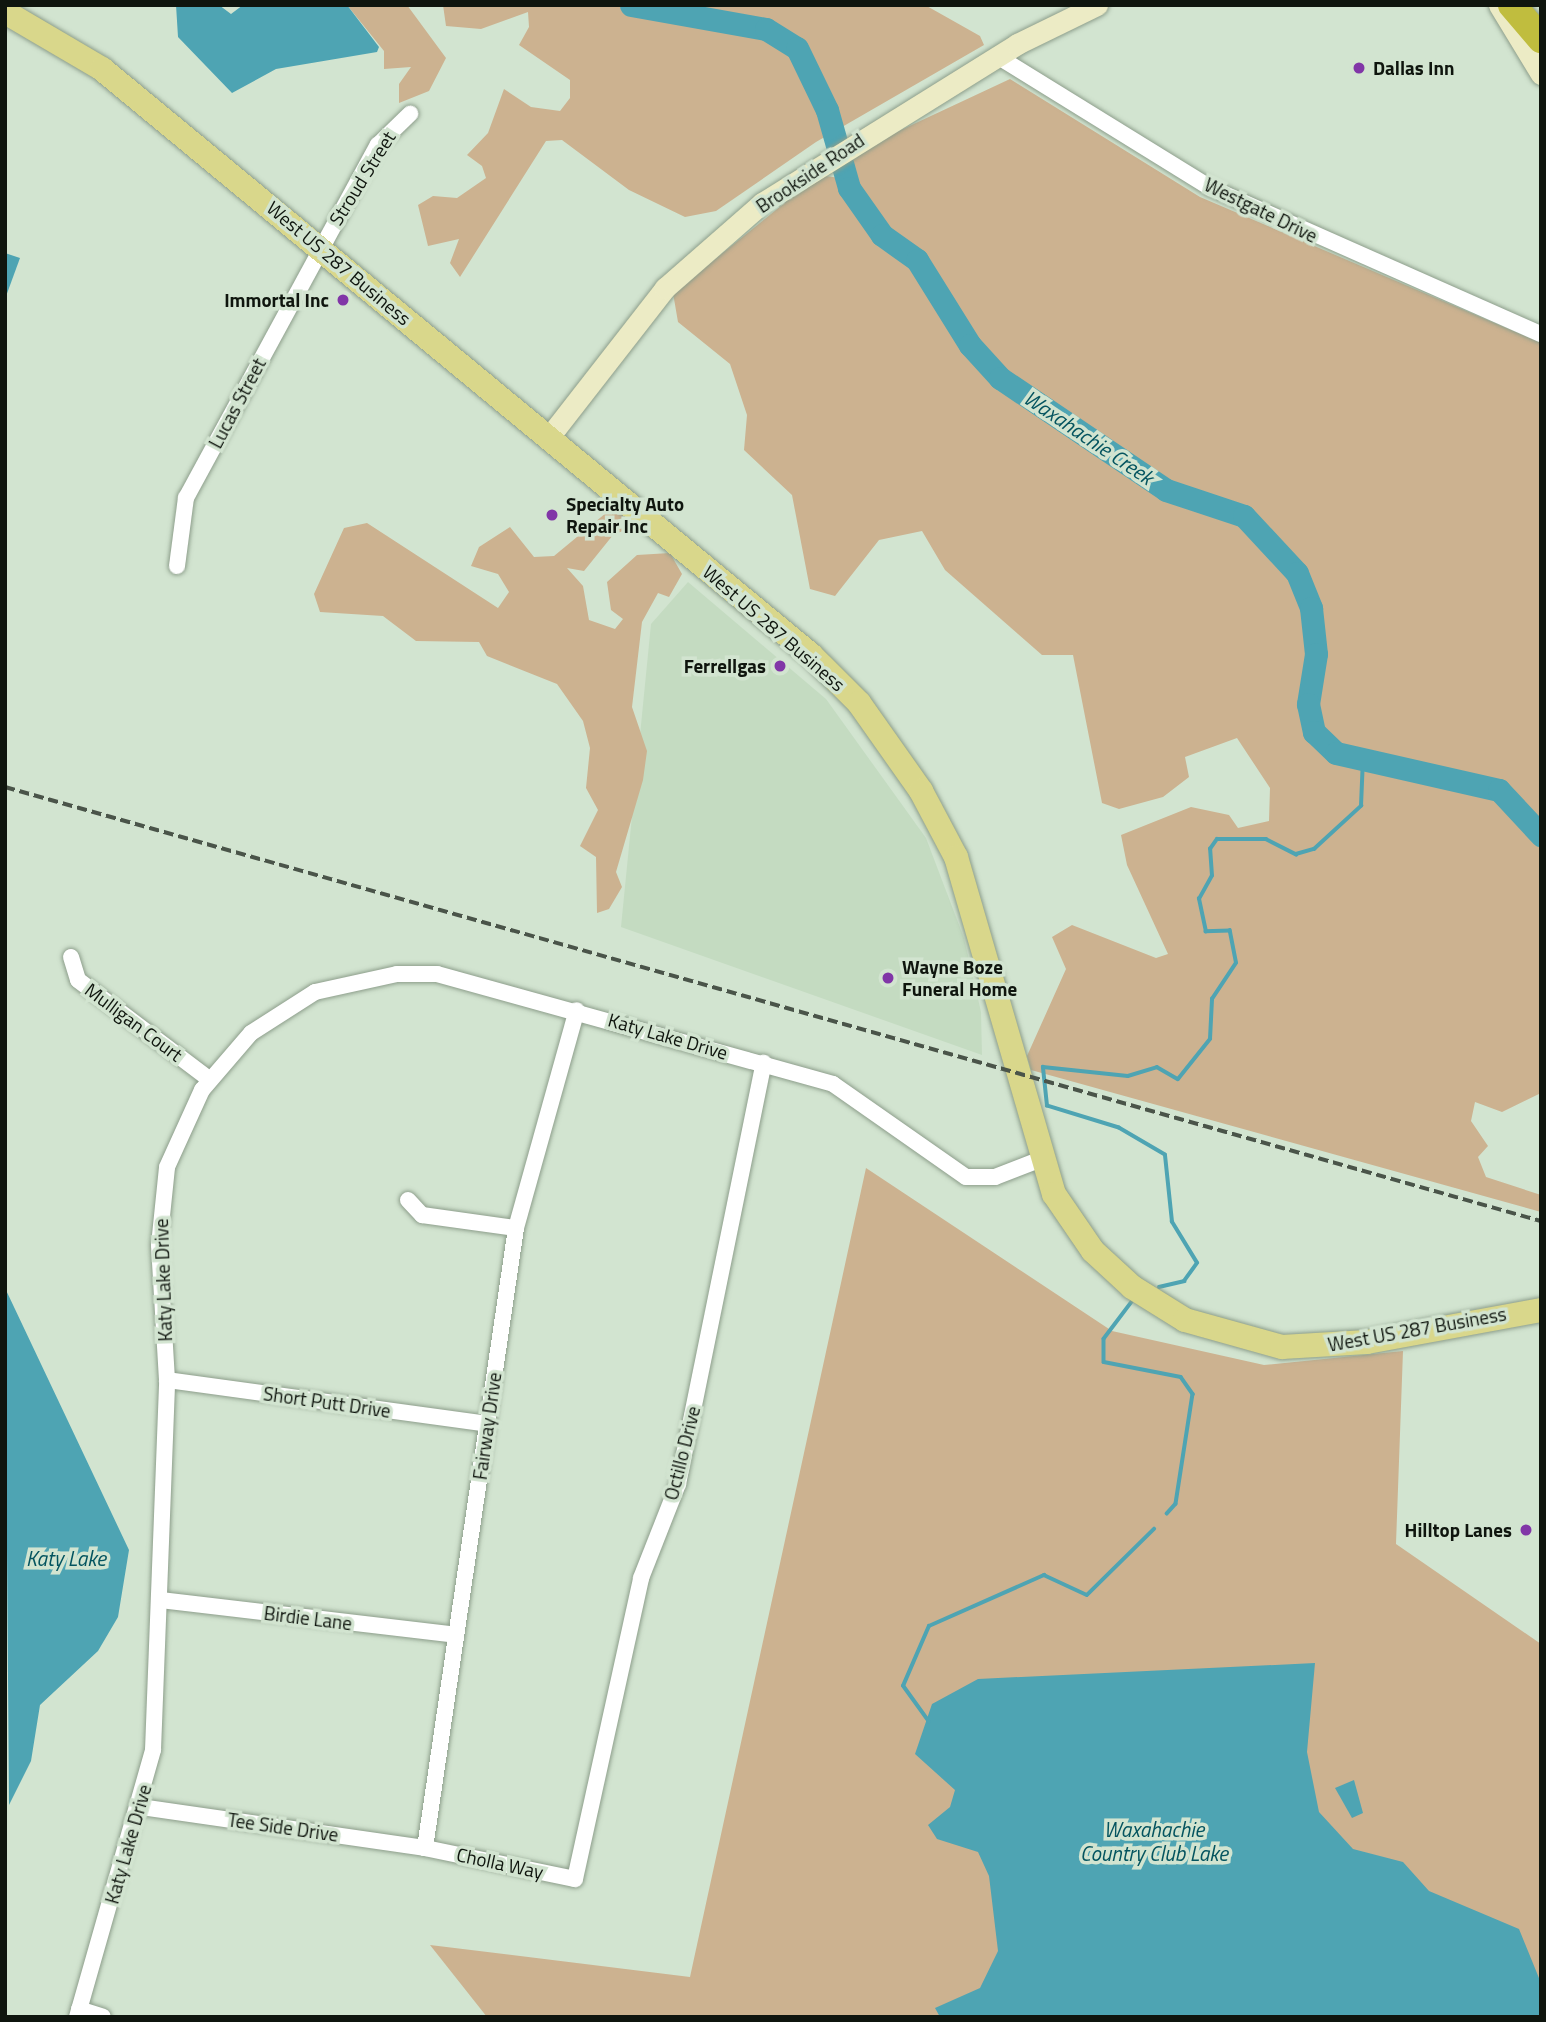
<!DOCTYPE html>
<html>
<head>
<meta charset="utf-8">
<style>
  body { margin:0 }
  #map { position:relative; width:1546px; height:2022px; overflow:hidden; background:#d2e4d0; font-family:"Titillium Web",sans-serif }
  div>[style] { position:absolute }
  .built>* { inset:0; background:#c4dbc1 }
  .green>* { inset:0; background:#ccb290 }
  .water>* { inset:0; background:#4ea4b3 }
  .stream>* { height:3.5px; margin:-1.75px; padding:0 1.75px; transform-origin:1.75px; border-radius:1.75px; background:#4ea4b3 }
  .river>* { height:23px; margin:-11.5px; padding:0 11.5px; transform-origin:11.5px; border-radius:11.5px; background:#4ea4b3 }
  .roads { filter:drop-shadow(0 0 2px #8d9e8b) drop-shadow(0 0 2px #8d9e8b) }
  .street>* { height:16px; margin:-8px; padding:0 8px; transform-origin:8px; border-radius:8px; background:#fff }
  .secondary>* { height:21px; margin:-10.5px; padding:0 10.5px; transform-origin:10.5px; border-radius:10.5px; background:#ecebc5 }
  .primary>* { height:24px; margin:-12px; padding:0 12px; transform-origin:12px; border-radius:12px; background:#d9d78b }
  .highway>* { height:28px; margin:-14px; padding:0 14px; transform-origin:14px; border-radius:14px; background:#c0bd3e }
  .rail>* { height:3.5px; margin-top:-1.75px; transform-origin:0; background:repeating-linear-gradient(90deg,#4a5449 0 10px,transparent 0 15px) }
  .dots>* { width:19px; height:19px; translate:-50% -50%; box-sizing:border-box; border:4px solid #d2e4d0; border-radius:50% }
  span { translate:-50% -50%; white-space:nowrap; text-align:center; line-height:1.15; -webkit-text-stroke:7px #d2e4d0; paint-order:stroke }
  .poi-label { font-size:19px; color:#0f150e; font-weight:700 }
  .left { translate:0 -50%; text-align:left }
  .right { translate:-100% -50%; text-align:right }
  .street-label { font-size:19px; color:#0f150e }
  .water-label { font-size:21px; color:#04545f; font-style:italic }
  .frame { position:absolute; inset:0; border:7px solid #0f150e; pointer-events:none }
</style>
</head>
<body>
<div id="map">
  <div class="built">
    <i style="clip-path:polygon(688px 582px,826px 699px,926px 838px,964px 938px,981px 1012px,982px 1055px,621px 927px,651px 624px)"></i>
  </div>
  <div class="green">
    <i style="clip-path:polygon(347px 5px,407px 5px,446px 58px,429px 91px,399px 103px,399px 84px,411px 67px,384px 69px,384px 51px)"></i>
    <i style="clip-path:polygon(443px 5px,925px 5px,980px 36px,984px 45px,816px 142px,716px 211px,685px 217px,629px 190px,562px 140px,546px 141px,460px 277px,450px 263px,459px 239px,428px 246px,418px 205px,433px 196px,457px 198px,486px 178px,482px 166px,467px 155px,488px 133px,504px 89px,531px 107px,560px 111px,570px 98px,570px 80px,519px 45px,529px 27px,528px 12px,481px 29px,446px 26px)"></i>
    <i style="clip-path:polygon(1010px 79px,1200px 197px,1541px 343px,1541px 1093px,1502px 1112px,1475px 1102px,1471px 1121px,1488px 1146px,1478px 1157px,1486px 1177px,1541px 1195px,1541px 1212px,1031px 1070px,1027px 1056px,1066px 969px,1052px 937px,1072px 925px,1156px 958px,1168px 954px,1127px 865px,1121px 835px,1191px 807px,1229px 815px,1238px 828px,1269px 821px,1270px 788px,1237px 738px,1185px 757px,1189px 777px,1163px 797px,1119px 809px,1102px 803px,1073px 655px,1042px 655px,945px 570px,922px 531px,879px 540px,835px 596px,810px 589px,792px 495px,744px 450px,747px 415px,730px 364px,678px 322px,673px 293px,802px 189px,825px 176px,848px 179px,856px 151px)"></i>
    <i style="clip-path:polygon(612px 508px,623px 511px,625px 530px,613px 535px,584px 571px,567px 568px,583px 586px,589px 620px,615px 629px,623px 619px,611px 610px,607px 582px,637px 555px,670px 553px,682px 574px,669px 597px,658px 593px,642px 622px,632px 707px,647px 751px,643px 780px,616px 872px,622px 887px,609px 909px,597px 913px,596px 857px,580px 846px,598px 810px,586px 788px,590px 748px,583px 721px,557px 684px,487px 656px,479px 642px,416px 641px,383px 616px,320px 612px,314px 594px,344px 528px,367px 523px,498px 608px,509px 592px,498px 574px,471px 566px,479px 547px,510px 527px,534px 557px,554px 556px)"></i>
    <i style="clip-path:polygon(866px 1168px,1112px 1331px,1264px 1365px,1403px 1351px,1396px 1544px,1541px 1644px,1541px 2017px,487px 2017px,430px 1945px,690px 1977px)"></i>
  </div>
  <div class="water">
    <i style="clip-path:polygon(176px 5px,219px 5px,231px 14px,243px 5px,347px 5px,379px 47px,377px 52px,276px 69px,232px 93px,178px 37px)"></i>
    <i style="clip-path:polygon(5px 253px,20px 258px,5px 299px)"></i>
    <i style="clip-path:polygon(5px 1288px,129px 1550px,118px 1617px,98px 1651px,40px 1705px,31px 1761px,9px 1805px)"></i>
    <i style="clip-path:polygon(1315px 1663px,1307px 1752px,1319px 1812px,1353px 1849px,1403px 1862px,1429px 1891px,1519px 1929px,1541px 1983px,1541px 2017px,940px 2017px,935px 2008px,980px 1988px,998px 1951px,989px 1876px,978px 1852px,937px 1839px,928px 1825px,950px 1807px,955px 1790px,915px 1754px,932px 1704px,978px 1679px)"></i>
    <i style="clip-path:polygon(1354px 1780px,1363px 1813px,1352px 1818px,1335px 1788px)"></i>
  </div>
  <div class="stream">
    <i style="left:1159px;top:1287px;width:26px;rotate:-13deg"></i>
    <i style="left:1184px;top:1281px;width:22px;rotate:-54deg"></i>
    <i style="left:1197px;top:1263px;width:48px;rotate:-121.4deg"></i>
    <i style="left:1172px;top:1222px;width:67px;rotate:-96deg"></i>
    <i style="left:1165px;top:1155px;width:53px;rotate:-149.6deg"></i>
    <i style="left:1119px;top:1128px;width:75px;rotate:-163deg"></i>
    <i style="left:1047px;top:1106px;width:39px;rotate:-96deg"></i>
    <i style="left:1043px;top:1067px;width:85px;rotate:6deg"></i>
    <i style="left:1128px;top:1076px;width:30px;rotate:-17deg"></i>
    <i style="left:1157px;top:1067px;width:24px;rotate:30deg"></i>
    <i style="left:1178px;top:1079px;width:51px;rotate:-51.3deg"></i>
    <i style="left:1210px;top:1039px;width:40px;rotate:-87.1deg"></i>
    <i style="left:1212px;top:999px;width:43px;rotate:-56.3deg"></i>
    <i style="left:1236px;top:963px;width:33px;rotate:-101deg"></i>
    <i style="left:1230px;top:931px;width:24px;rotate:178deg"></i>
    <i style="left:1206px;top:932px;width:34px;rotate:-102deg"></i>
    <i style="left:1199px;top:899px;width:26px;rotate:-61deg"></i>
    <i style="left:1212px;top:876px;width:27px;rotate:-94deg"></i>
    <i style="left:1210px;top:849px;width:12px;rotate:-55deg"></i>
    <i style="left:1217px;top:839px;width:49px"></i>
    <i style="left:1266px;top:839px;width:34px;rotate:27deg"></i>
    <i style="left:1296px;top:854px;width:19px;rotate:-16deg"></i>
    <i style="left:1314px;top:849px;width:64px;rotate:-42.5deg"></i>
    <i style="left:1361px;top:806px;width:47px;rotate:-87.6deg"></i>
    <i style="left:1132px;top:1302px;width:46px;rotate:127.1deg"></i>
    <i style="left:1104px;top:1339px;width:23px;rotate:90deg"></i>
    <i style="left:1104px;top:1362px;width:78px;rotate:11deg"></i>
    <i style="left:1181px;top:1377px;width:21px;rotate:55deg"></i>
    <i style="left:1193px;top:1394px;width:111px;rotate:98.8deg"></i>
    <i style="left:1176px;top:1504px;width:13px;rotate:132deg"></i>
    <i style="left:929px;top:1722px;width:44px;rotate:-125.8deg"></i>
    <i style="left:903px;top:1686px;width:65px;rotate:-66.6deg"></i>
    <i style="left:929px;top:1626px;width:126px;rotate:-23.9deg"></i>
    <i style="left:1044px;top:1575px;width:47px;rotate:24.9deg"></i>
    <i style="left:1087px;top:1595px;width:94px;rotate:-44.6deg"></i>
  </div>
  <div class="river">
    <i style="left:631px;top:5px;width:137px;rotate:10.1deg"></i>
    <i style="left:766px;top:29px;width:36px;rotate:32deg"></i>
    <i style="left:797px;top:48px;width:69px;rotate:64.2deg"></i>
    <i style="left:827px;top:110px;width:81px;rotate:74.2deg"></i>
    <i style="left:849px;top:188px;width:57px;rotate:54.9deg"></i>
    <i style="left:882px;top:235px;width:43px;rotate:35.5deg"></i>
    <i style="left:917px;top:260px;width:100px;rotate:58.1deg"></i>
    <i style="left:970px;top:345px;width:45px;rotate:47.7deg"></i>
    <i style="left:1000px;top:378px;width:200px;rotate:34deg"></i>
    <i style="left:1166px;top:490px;width:82px;rotate:18.4deg"></i>
    <i style="left:1244px;top:516px;width:78px;rotate:47.1deg"></i>
    <i style="left:1297px;top:573px;width:38px;rotate:68deg"></i>
    <i style="left:1311px;top:608px;width:46px;rotate:83.8deg"></i>
    <i style="left:1316px;top:654px;width:51px;rotate:99.1deg"></i>
    <i style="left:1308px;top:704px;width:29px;rotate:78deg"></i>
    <i style="left:1314px;top:732px;width:30px;rotate:44deg"></i>
    <i style="left:1336px;top:753px;width:167px;rotate:12.8deg"></i>
    <i style="left:1499px;top:790px;width:62px;rotate:47deg"></i>
  </div>
  <div class="roads">
    <div class="street">
      <i style="left:997px;top:56px;width:251px;rotate:31.7deg"></i>
      <i style="left:1211px;top:188px;width:361px;rotate:23.9deg"></i>
      <i style="left:177px;top:566px;width:69px;rotate:-82.5deg"></i>
      <i style="left:186px;top:498px;width:402px;rotate:-61.5deg"></i>
      <i style="left:378px;top:145px;width:45px;rotate:-44.1deg"></i>
      <i style="left:71px;top:957px;width:24px;rotate:73deg"></i>
      <i style="left:78px;top:980px;width:164px;rotate:37.1deg"></i>
      <i style="left:408px;top:1200px;width:21px;rotate:47deg"></i>
      <i style="left:422px;top:1215px;width:95px;rotate:7.9deg"></i>
      <i style="left:167px;top:1380px;width:323px;rotate:7.8deg"></i>
      <i style="left:160px;top:1600px;width:298px;rotate:6.7deg"></i>
      <i style="left:141px;top:1807px;width:287px;rotate:8.2deg"></i>
      <i style="left:425px;top:1848px;width:153px;rotate:11.7deg"></i>
      <i style="left:575px;top:1879px;width:308px;rotate:-77.6deg"></i>
      <i style="left:641px;top:1578px;width:101px;rotate:-68.5deg"></i>
      <i style="left:678px;top:1484px;width:430px;rotate:-78.5deg"></i>
      <i style="left:425px;top:1848px;width:627px;rotate:-81.65deg"></i>
      <i style="left:516px;top:1228px;width:226px;rotate:-74.4deg"></i>
      <i style="left:79px;top:2009px;width:25px;rotate:18deg"></i>
      <i style="left:77px;top:2017px;width:278px;rotate:-74.1deg"></i>
      <i style="left:153px;top:1750px;width:370px;rotate:-87.8deg"></i>
      <i style="left:167px;top:1380px;width:135px;rotate:-93.4deg"></i>
      <i style="left:159px;top:1245px;width:78px;rotate:-84.1deg"></i>
      <i style="left:167px;top:1167px;width:85px;rotate:-65.6deg"></i>
      <i style="left:202px;top:1090px;width:75px;rotate:-49.3deg"></i>
      <i style="left:251px;top:1033px;width:76px;rotate:-32.6deg"></i>
      <i style="left:315px;top:992px;width:84px;rotate:-12.4deg"></i>
      <i style="left:397px;top:974px;width:40px"></i>
      <i style="left:437px;top:974px;width:411px;rotate:15.5deg"></i>
      <i style="left:833px;top:1084px;width:162px;rotate:35deg"></i>
      <i style="left:966px;top:1177px;width:29px"></i>
      <i style="left:995px;top:1177px;width:47px;rotate:-21.1deg"></i>
    </div>
    <div class="secondary">
      <i style="left:1499px;top:5px;width:81px;rotate:58.7deg"></i>
      <i style="left:549px;top:437px;width:189px;rotate:-52.1deg"></i>
      <i style="left:665px;top:288px;width:129px;rotate:-41.2deg"></i>
      <i style="left:762px;top:203px;width:301px;rotate:-31.9deg"></i>
      <i style="left:1017px;top:44px;width:89px;rotate:-26deg"></i>
    </div>
    <div class="primary">
      <i style="left:5px;top:12px;width:113px;rotate:30.4deg"></i>
      <i style="left:102px;top:69px;width:920px;rotate:39.57deg"></i>
      <i style="left:811px;top:655px;width:68px;rotate:45deg"></i>
      <i style="left:859px;top:703px;width:108px;rotate:54.8deg"></i>
      <i style="left:921px;top:791px;width:75px;rotate:62.1deg"></i>
      <i style="left:956px;top:857px;width:351px;rotate:73.8deg"></i>
      <i style="left:1054px;top:1194px;width:69px;rotate:55.6deg"></i>
      <i style="left:1093px;top:1251px;width:53px;rotate:42.7deg"></i>
      <i style="left:1132px;top:1287px;width:62px;rotate:31.9deg"></i>
      <i style="left:1185px;top:1320px;width:101px;rotate:15.6deg"></i>
      <i style="left:1282px;top:1347px;width:85px;rotate:-3.4deg"></i>
      <i style="left:1367px;top:1342px;width:177px;rotate:-10.4deg"></i>
    </div>
    <div class="highway">
      <i style="left:1512px;top:5px;width:45px;rotate:49.5deg"></i>
    </div>
  </div>
  <div class="rail">
    <i style="left:5px;top:787px;width:1596px;rotate:15.78deg"></i>
  </div>
  <div class="dots">
    <i style="left:1359px;top:68px;background:#8136a7"></i>
    <i style="left:343px;top:300px;background:#8136a7"></i>
    <i style="left:552px;top:515px;background:#8136a7"></i>
    <i style="left:780px;top:666px;background:#8136a7"></i>
    <i style="left:888px;top:978px;background:#8136a7"></i>
    <i style="left:1526px;top:1530px;background:#8136a7"></i>
  </div>
  <div class="poi-label">
    <span class="left" style="left:1373px;top:68px">Dallas Inn</span>
    <span class="right" style="left:329px;top:300px">Immortal Inc</span>
    <span class="left" style="left:566px;top:515px">Specialty Auto<br>Repair Inc</span>
    <span class="right" style="left:766px;top:666px">Ferrellgas</span>
    <span class="left" style="left:902px;top:978px">Wayne Boze<br>Funeral Home</span>
    <span class="right" style="left:1512px;top:1530px">Hilltop Lanes</span>
  </div>
  <div class="street-label">
    <span style="left:810px;top:173px;rotate:-34deg">Brookside Road</span>
    <span style="left:362px;top:178px;rotate:-58deg">Stroud Street</span>
    <span style="left:1261px;top:210px;rotate:26deg">Westgate Drive</span>
    <span style="left:339px;top:263px;rotate:40deg">West US 287 Business</span>
    <span style="left:237px;top:403px;rotate:-62deg">Lucas Street</span>
    <span style="left:774px;top:628px;rotate:41deg">West US 287 Business</span>
    <span style="left:134px;top:1022px;rotate:37deg">Mulligan Court</span>
    <span style="left:668px;top:1036px;rotate:16deg">Katy Lake Drive</span>
    <span style="left:163px;top:1280px;rotate:-92deg">Katy Lake Drive</span>
    <span style="left:1417px;top:1329px;rotate:-10deg">West US 287 Business</span>
    <span style="left:327px;top:1402px;rotate:8deg">Short Putt Drive</span>
    <span style="left:487px;top:1426px;rotate:-82deg">Fairway Drive</span>
    <span style="left:682px;top:1453px;rotate:-76deg">Octillo Drive</span>
    <span style="left:308px;top:1618px;rotate:7deg">Birdie Lane</span>
    <span style="left:283px;top:1827px;rotate:8deg">Tee Side Drive</span>
    <span style="left:128px;top:1844px;rotate:-74deg">Katy Lake Drive</span>
    <span style="left:500px;top:1863px;rotate:12deg">Cholla Way</span>
  </div>
  <div class="water-label">
    <span style="left:1089px;top:437px;rotate:34deg">Waxahachie Creek</span>
    <span style="left:66px;top:1558px">Katy Lake</span>
    <span style="left:1154px;top:1841px">Waxahachie<br>Country Club Lake</span>
  </div>
  <div class="frame"></div>
</div>
</body>
</html>
